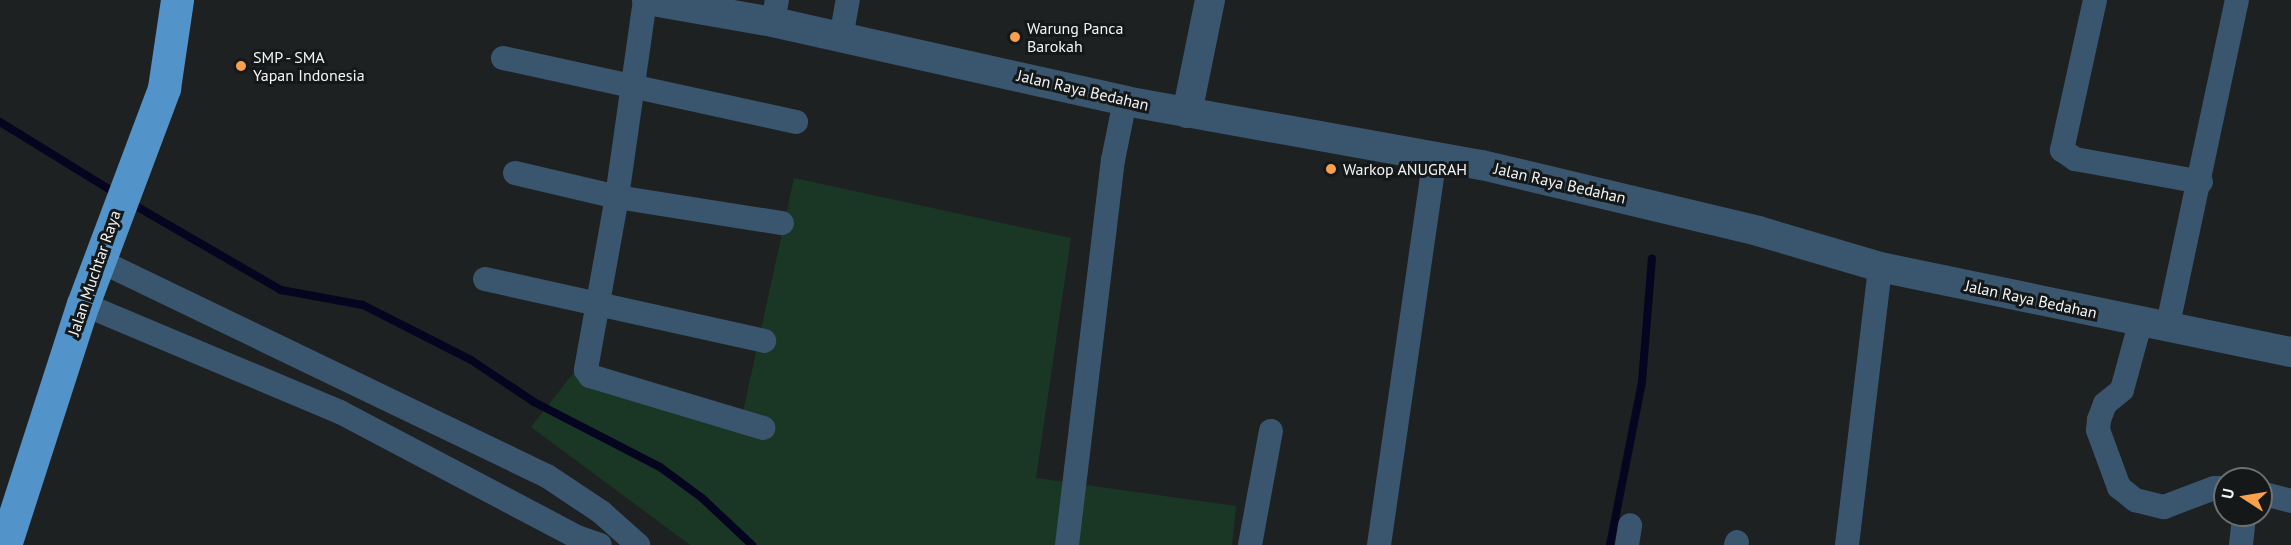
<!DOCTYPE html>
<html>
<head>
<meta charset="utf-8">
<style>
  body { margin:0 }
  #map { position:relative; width:2291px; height:545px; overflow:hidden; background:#1e2122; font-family:"PT Sans",sans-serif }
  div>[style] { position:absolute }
  .green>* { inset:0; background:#1a3624 }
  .stream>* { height:8px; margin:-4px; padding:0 4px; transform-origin:4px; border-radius:4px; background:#050520 }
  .minor>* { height:24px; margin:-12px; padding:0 12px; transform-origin:12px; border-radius:12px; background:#3a556e }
  .tertiary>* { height:30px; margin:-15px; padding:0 15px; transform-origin:15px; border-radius:15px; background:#3a556e }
  .trunk>* { height:33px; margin:-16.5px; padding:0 16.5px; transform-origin:16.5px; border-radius:16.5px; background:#5293ca }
  .dots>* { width:16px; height:16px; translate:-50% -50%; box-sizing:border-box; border:3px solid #151819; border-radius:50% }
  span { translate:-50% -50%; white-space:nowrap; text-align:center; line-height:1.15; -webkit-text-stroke:6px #151819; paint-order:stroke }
  .poi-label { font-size:16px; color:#f2f4f5 }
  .left { translate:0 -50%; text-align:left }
  .street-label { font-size:16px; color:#f2f4f5 }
  .north { position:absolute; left:2213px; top:467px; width:60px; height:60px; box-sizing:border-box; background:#151819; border:2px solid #6d7071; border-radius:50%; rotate:282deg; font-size:16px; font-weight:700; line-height:24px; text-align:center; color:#f2f4f5 }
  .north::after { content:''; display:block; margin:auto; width:21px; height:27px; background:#f9a04c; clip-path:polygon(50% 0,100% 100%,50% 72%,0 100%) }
</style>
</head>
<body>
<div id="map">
  <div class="green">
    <i style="clip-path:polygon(794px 178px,1071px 238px,1036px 478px,1236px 506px,1232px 545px,690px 545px,531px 427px,575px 371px,743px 412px)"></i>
  </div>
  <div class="stream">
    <i style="left:0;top:122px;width:137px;rotate:31.6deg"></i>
    <i style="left:129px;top:202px;width:176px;rotate:30.1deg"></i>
    <i style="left:281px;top:290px;width:83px;rotate:10.4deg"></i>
    <i style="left:363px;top:305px;width:121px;rotate:27deg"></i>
    <i style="left:471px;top:360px;width:76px;rotate:33.7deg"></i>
    <i style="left:534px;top:402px;width:142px;rotate:27.3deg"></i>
    <i style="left:660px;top:467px;width:52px;rotate:36.4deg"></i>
    <i style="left:702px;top:498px;width:69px;rotate:43.2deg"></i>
    <i style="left:1610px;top:545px;width:166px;rotate:-78.9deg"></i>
    <i style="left:1642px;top:382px;width:124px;rotate:-85.4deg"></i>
  </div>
  <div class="minor">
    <i style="left:645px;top:0;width:199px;rotate:98.1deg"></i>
    <i style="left:617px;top:197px;width:176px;rotate:100.2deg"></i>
    <i style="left:586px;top:370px;width:7px;rotate:56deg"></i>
    <i style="left:590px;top:376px;width:181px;rotate:16.7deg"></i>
    <i style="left:2095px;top:0;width:154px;rotate:102.4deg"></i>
    <i style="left:2062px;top:150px;width:16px;rotate:35deg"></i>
    <i style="left:2075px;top:159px;width:128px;rotate:10.3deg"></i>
    <i style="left:773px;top:22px;width:22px;rotate:-80deg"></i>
    <i style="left:841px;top:38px;width:39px;rotate:-80deg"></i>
    <i style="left:503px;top:58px;width:300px;rotate:12.3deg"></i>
    <i style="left:515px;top:173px;width:105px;rotate:13.2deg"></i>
    <i style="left:617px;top:197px;width:167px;rotate:9deg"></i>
    <i style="left:98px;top:260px;width:498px;rotate:25.7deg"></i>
    <i style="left:547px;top:476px;width:65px;rotate:33.7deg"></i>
    <i style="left:601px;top:512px;width:50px;rotate:41.7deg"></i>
    <i style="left:485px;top:279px;width:286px;rotate:12.5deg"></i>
    <i style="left:83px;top:304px;width:279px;rotate:22.8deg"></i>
    <i style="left:340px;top:412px;width:268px;rotate:27.8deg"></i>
    <i style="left:577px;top:537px;width:24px;rotate:19deg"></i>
    <i style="left:2140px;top:324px;width:68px;rotate:105.3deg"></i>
    <i style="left:2122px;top:390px;width:22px;rotate:141deg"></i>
    <i style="left:2105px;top:404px;width:17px;rotate:111deg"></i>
    <i style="left:2099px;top:420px;width:10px;rotate:96deg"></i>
    <i style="left:2098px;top:430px;width:61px;rotate:69.8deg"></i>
    <i style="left:2119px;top:487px;width:21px;rotate:39deg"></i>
    <i style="left:2135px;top:500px;width:30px;rotate:14deg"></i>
    <i style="left:2164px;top:507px;width:53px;rotate:-20.8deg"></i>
    <i style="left:2214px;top:488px;width:11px"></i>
    <i style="left:2167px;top:329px;width:336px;rotate:-78deg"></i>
    <i style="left:2261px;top:493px;width:31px;rotate:15deg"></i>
    <i style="left:1067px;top:545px;width:388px;rotate:-83.2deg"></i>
    <i style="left:1113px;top:160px;width:60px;rotate:-78.5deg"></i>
    <i style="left:1250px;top:545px;width:116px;rotate:-79.6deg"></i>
    <i style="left:1379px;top:545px;width:391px;rotate:-81.8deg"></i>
    <i style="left:1627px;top:545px;width:20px;rotate:-81deg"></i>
    <i style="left:1736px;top:545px;width:3px;rotate:-72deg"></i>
    <i style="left:1847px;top:545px;width:280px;rotate:-83.2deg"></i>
    <i style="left:2241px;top:545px;width:30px;rotate:-84deg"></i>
  </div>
  <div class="tertiary">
    <i style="left:647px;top:0;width:128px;rotate:9.9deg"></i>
    <i style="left:773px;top:22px;width:361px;rotate:12.6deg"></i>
    <i style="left:1125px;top:101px;width:363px;rotate:10.2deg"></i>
    <i style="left:1482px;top:165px;width:284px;rotate:13.4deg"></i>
    <i style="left:1758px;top:231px;width:127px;rotate:16.4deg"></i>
    <i style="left:1880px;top:267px;width:420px;rotate:11.7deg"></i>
    <i style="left:1187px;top:113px;width:115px;rotate:-78.5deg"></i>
  </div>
  <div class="trunk">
    <i style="left:5px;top:545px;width:253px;rotate:-72.1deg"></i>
    <i style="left:83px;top:304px;width:231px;rotate:-69.4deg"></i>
    <i style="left:164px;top:88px;width:89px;rotate:-81.6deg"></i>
  </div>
  <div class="dots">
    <i style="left:1015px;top:37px;background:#f9a04c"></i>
    <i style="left:241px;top:66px;background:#f9a04c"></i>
    <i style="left:1331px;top:169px;background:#f9a04c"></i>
  </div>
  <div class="poi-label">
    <span class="left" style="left:1027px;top:37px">Warung Panca<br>Barokah</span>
    <span class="left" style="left:253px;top:66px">SMP - SMA<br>Yapan Indonesia</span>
    <span class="left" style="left:1343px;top:169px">Warkop ANUGRAH</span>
  </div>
  <div class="street-label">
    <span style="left:1083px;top:90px;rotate:13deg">Jalan Raya Bedahan</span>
    <span style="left:1560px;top:183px;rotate:13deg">Jalan Raya Bedahan</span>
    <span style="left:94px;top:273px;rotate:-71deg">Jalan Muchtar Raya</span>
    <span style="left:2031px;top:299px;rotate:12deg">Jalan Raya Bedahan</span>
  </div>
  <div class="north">U</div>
</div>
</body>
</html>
